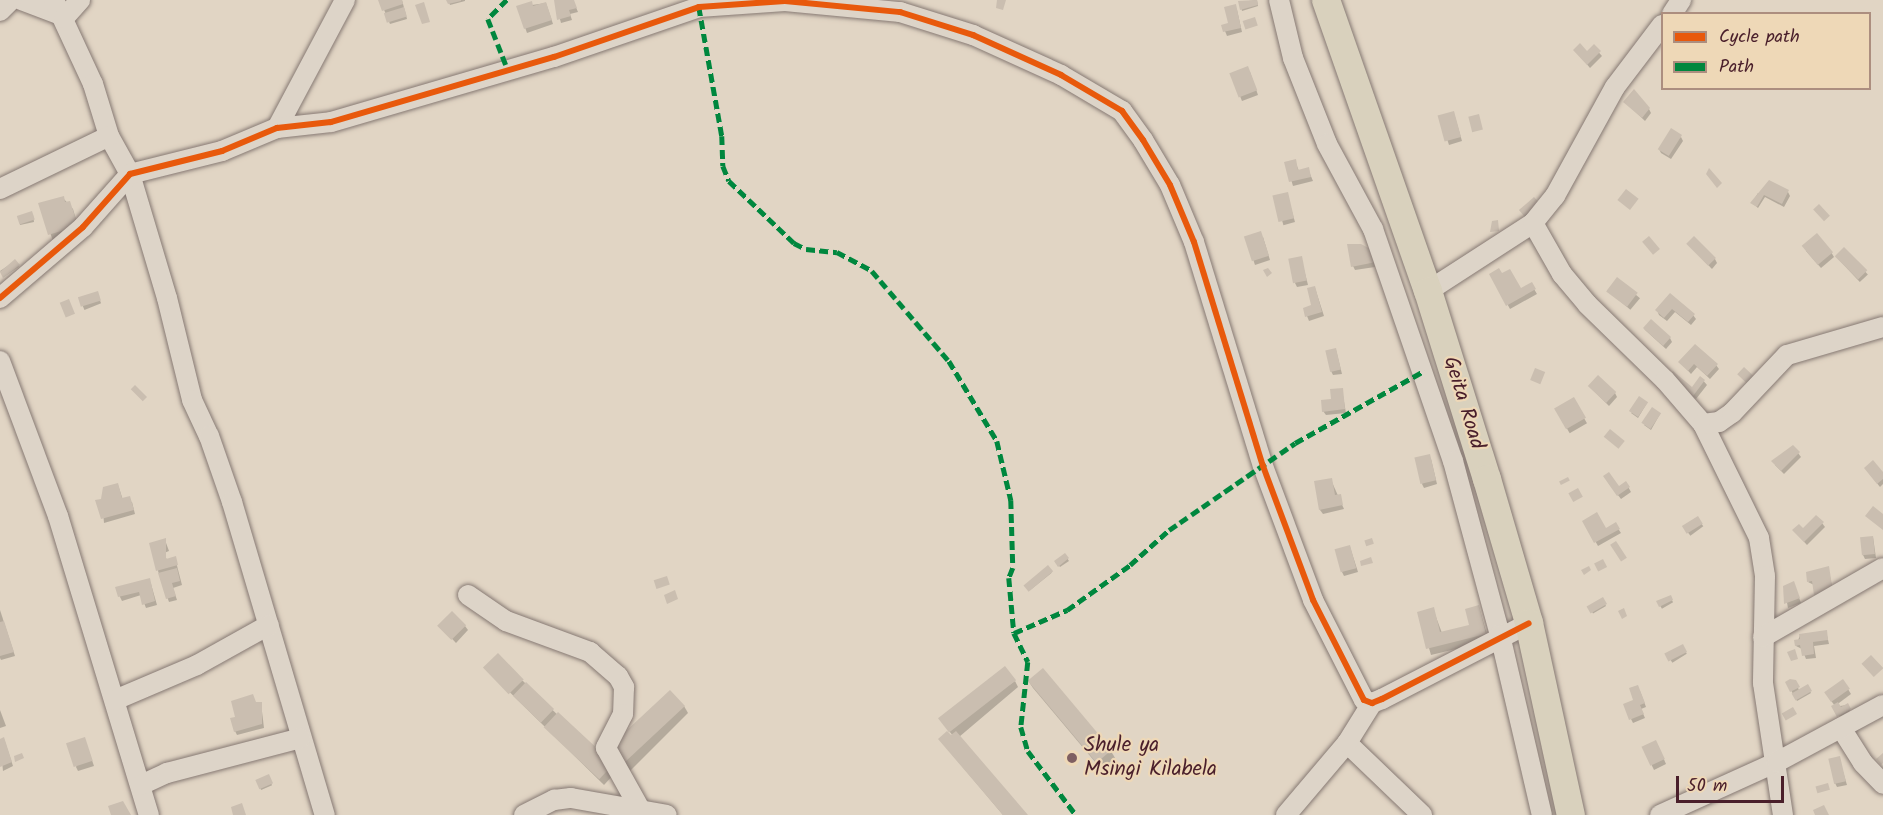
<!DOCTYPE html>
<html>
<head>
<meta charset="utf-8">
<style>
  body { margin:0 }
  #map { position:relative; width:1883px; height:815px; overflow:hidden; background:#e1d5c4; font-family:Kalam,sans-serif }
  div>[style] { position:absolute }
  .shadow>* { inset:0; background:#0003; transform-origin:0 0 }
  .building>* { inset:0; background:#cabeb0; transform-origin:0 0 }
  .roads { filter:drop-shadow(0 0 2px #867973) drop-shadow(0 0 2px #867973) }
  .minor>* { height:20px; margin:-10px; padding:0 10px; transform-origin:10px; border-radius:10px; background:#ddd4c8 }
  .highway>* { height:28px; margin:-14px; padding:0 14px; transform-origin:14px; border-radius:14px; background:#d9d1bd }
  .quiet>* { height:4.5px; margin-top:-2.25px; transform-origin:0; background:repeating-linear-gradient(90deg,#00873e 0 9px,transparent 0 13.5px) }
  .cycleway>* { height:6px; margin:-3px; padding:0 3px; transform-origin:3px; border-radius:3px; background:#e8590c }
  .dots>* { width:16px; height:16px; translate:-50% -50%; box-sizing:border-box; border:3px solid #eed8b7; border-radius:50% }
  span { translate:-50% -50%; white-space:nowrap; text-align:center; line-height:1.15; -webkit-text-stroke:4.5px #eed8b7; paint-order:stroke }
  .street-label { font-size:21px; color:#4a1f2b }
  .poi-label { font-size:21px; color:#4a1f2b }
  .left { translate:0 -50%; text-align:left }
  .legend { position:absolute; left:1661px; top:12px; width:210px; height:78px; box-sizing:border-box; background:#eed8b7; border:2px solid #ac8e7f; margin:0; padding:8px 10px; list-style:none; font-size:18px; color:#4a1f2b }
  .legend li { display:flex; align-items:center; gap:12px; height:30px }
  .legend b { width:30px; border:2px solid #ac8e7f }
  .scale { position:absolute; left:1676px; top:776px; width:108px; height:27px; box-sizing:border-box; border:3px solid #4a1f2b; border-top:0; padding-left:8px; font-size:18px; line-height:21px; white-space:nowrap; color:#4a1f2b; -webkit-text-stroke:4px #eed8b7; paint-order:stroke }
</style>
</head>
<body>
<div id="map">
  <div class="shadow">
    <i style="clip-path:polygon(380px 0,402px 0,407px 19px,390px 24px)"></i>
    <i style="clip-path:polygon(448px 0,465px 0,465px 1px,450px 5px)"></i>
    <i style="clip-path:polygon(555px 0,573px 0,578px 12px,570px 14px,572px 20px,561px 23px)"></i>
    <i style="clip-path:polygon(1257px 0,1258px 6px,1242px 11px,1240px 2px)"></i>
    <i style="clip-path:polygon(546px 3px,553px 24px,527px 33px,518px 7px)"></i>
    <i style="clip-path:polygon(1237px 10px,1242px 32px,1227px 36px,1223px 26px,1230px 24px)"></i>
    <i style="clip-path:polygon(1594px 47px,1602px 56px,1590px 68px,1575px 50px,1587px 53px)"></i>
    <i style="clip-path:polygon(1250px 72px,1258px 95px,1242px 101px,1231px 74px)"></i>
    <i style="clip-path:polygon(1625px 102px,1649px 109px,1651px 113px,1645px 121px)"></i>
    <i style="clip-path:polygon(1440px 117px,1455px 117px,1462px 141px,1449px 145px)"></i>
    <i style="clip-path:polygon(1681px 137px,1683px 141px,1671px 159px,1661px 153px,1659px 149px)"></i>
    <i style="clip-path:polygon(1295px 161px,1299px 171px,1308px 169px,1313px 181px,1293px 186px,1286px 163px)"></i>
    <i style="clip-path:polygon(1788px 192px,1790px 196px,1784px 207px,1765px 197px,1758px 208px,1752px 203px,1758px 193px)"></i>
    <i style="left:1287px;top:194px;width:29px;height:12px;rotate:74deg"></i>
    <i style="clip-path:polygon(63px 198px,73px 209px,80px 233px,53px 241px,40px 204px)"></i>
    <i style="clip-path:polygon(33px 215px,34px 222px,20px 225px,20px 223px)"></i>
    <i style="clip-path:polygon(1263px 237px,1270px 260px,1255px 265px,1246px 238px)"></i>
    <i style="clip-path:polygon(1688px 244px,1715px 259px,1717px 263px,1712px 269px)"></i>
    <i style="left:1844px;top:249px;width:35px;height:11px;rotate:47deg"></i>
    <i style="clip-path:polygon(1806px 251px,1831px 252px,1834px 257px,1821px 268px)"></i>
    <i style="clip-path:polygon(1372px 254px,1375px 267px,1355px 270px,1353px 266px)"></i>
    <i style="clip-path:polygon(1301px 258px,1308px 285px,1297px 287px,1295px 283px)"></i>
    <i style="left:15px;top:261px;width:7px;height:18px;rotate:56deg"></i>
    <i style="clip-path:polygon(1491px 274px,1502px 275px,1520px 290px,1531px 284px,1537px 294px,1510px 309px)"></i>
    <i style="left:1617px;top:279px;width:30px;height:15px;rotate:40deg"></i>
    <i style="clip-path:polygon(1315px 288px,1324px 316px,1309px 321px,1307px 316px,1313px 306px)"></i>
    <i style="left:97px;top:293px;width:11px;height:18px;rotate:68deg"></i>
    <i style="clip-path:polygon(1670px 295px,1693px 315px,1696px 319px,1691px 325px,1675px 312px,1667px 321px,1659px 315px,1657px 310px)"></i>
    <i style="clip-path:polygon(1644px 329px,1670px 338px,1672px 342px,1666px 349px)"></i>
    <i style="clip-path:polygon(1336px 350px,1342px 374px,1333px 375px,1331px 371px)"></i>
    <i style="clip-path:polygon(1680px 362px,1716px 365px,1719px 369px,1710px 379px,1697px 367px,1691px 374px)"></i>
    <i style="clip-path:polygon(1701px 378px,1707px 385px,1696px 399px,1673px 381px,1692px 389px)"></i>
    <i style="clip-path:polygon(1589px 386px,1615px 393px,1617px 397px,1609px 406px)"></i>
    <i style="clip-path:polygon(1342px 390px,1346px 413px,1326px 415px,1323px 411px)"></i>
    <i style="left:1573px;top:399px;width:28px;height:20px;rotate:60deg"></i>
    <i style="clip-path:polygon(1647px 403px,1638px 418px,1631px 413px)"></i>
    <i style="clip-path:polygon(1660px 414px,1651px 430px,1644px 425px)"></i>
    <i style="clip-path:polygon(1798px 453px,1801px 457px,1784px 474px,1775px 465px)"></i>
    <i style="clip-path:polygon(1431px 459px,1437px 484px,1424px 488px,1422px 484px)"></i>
    <i style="clip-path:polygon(1868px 472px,1883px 475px,1883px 484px,1880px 487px)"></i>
    <i style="clip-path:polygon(1331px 480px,1344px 509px,1323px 514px,1320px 510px)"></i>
    <i style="clip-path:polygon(1607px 481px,1619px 488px,1626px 483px,1631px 492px,1621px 499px)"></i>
    <i style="clip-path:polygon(118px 485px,123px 500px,132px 502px,135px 514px,104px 523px,102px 500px)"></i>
    <i style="left:1698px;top:519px;width:9px;height:16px;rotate:54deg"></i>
    <i style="clip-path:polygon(1584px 521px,1605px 530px,1615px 524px,1621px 533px,1598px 546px)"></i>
    <i style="clip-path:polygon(1822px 523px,1825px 527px,1807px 545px,1794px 531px)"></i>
    <i style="clip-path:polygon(1873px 537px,1876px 558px,1865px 559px,1863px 555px)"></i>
    <i style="clip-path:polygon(165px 540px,169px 551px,164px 553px,167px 560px,175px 558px,182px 585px,173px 588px,177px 600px,169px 602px,158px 571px)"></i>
    <i style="clip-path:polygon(1350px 547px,1358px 572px,1344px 576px,1342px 572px)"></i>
    <i style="clip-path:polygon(1065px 555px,1069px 561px,1060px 567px,1056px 562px)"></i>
    <i style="clip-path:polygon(1828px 567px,1834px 596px,1818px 599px,1814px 585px,1808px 582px)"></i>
    <i style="left:1048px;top:568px;width:6px;height:28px;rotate:51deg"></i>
    <i style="clip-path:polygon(151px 584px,157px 605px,146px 608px,141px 595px,122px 601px,120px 597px,117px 588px)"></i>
    <i style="clip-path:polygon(1784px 587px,1795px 587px,1801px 603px,1788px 608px)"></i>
    <i style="left:1670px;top:597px;width:6px;height:13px;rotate:59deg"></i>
    <i style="left:1602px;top:599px;width:8px;height:15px;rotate:60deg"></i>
    <i style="clip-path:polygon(1479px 607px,1489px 641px,1431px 655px,1419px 613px,1433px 609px,1442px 633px,1471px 626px)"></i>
    <i style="clip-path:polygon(0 610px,15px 656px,1px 660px,0 658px)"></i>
    <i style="clip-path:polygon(440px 626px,465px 626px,468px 630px,456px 643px)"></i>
    <i style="clip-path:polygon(1826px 631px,1829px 644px,1814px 646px,1816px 658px,1806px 659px,1802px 649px,1796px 646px,1800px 635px)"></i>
    <i style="left:1682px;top:646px;width:9px;height:17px;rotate:58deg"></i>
    <i style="clip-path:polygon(485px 668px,523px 681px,616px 772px,604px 785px)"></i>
    <i style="clip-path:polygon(1043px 670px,1111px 751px,1115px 758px,1101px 769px,1033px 688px,1029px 682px)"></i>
    <i style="clip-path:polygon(1015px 681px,1018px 687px,959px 737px,1026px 815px,1003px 815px,940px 740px,953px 736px,946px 727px)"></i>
    <i style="clip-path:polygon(1795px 681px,1799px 690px,1807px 686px,1811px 693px,1797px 701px,1787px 683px)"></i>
    <i style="clip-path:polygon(1843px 681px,1851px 694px,1835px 706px,1829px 698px)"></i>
    <i style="clip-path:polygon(1640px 691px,1646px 707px,1641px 709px,1645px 718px,1633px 723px,1631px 719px)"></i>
    <i style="clip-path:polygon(261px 703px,264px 728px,237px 735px,235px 731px,256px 704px)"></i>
    <i style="clip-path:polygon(1847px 705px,1850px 711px,1840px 717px,1833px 707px)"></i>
    <i style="clip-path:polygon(684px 706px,688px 713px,628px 773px,614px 759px)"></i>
    <i style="clip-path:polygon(0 710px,6px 726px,0 728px)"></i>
    <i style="clip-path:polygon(4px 739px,13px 766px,3px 771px,0 740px)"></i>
    <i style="clip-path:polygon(86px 743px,94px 766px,78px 771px,76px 767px)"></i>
    <i style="clip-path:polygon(1658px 746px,1666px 764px,1654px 770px,1643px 747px)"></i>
    <i style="clip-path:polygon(1839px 758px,1847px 785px,1837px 787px,1835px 783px)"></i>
    <i style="left:268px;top:776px;width:10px;height:12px;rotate:66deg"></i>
  </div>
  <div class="building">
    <i style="clip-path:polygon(378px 0,402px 0,403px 4px,382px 11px)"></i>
    <i style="clip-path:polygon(446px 0,461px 0,461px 1px,448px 4px)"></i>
    <i style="clip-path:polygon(554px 0,574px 0,577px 8px,569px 10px,571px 16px,557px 20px)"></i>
    <i style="clip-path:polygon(997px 0,1006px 0,1003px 10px,996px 8px)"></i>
    <i style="clip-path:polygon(1257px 0,1258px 5px,1240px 10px,1238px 1px)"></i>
    <i style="clip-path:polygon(532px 1px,533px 6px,546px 2px,552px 20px,524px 29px,516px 6px)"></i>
    <i style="clip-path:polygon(424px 2px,430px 22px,422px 24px,415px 5px)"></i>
    <i style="clip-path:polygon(1236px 4px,1241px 28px,1223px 32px,1221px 25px,1228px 23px,1224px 7px)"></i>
    <i style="left:404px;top:7px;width:10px;height:21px;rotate:73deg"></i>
    <i style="left:1255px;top:17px;width:9px;height:13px;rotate:72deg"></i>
    <i style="clip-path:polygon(1580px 43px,1587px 51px,1594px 44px,1601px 51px,1587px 65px,1573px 50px)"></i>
    <i style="left:1248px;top:66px;width:26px;height:20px;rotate:69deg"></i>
    <i style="clip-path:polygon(1634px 89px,1650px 108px,1642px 118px,1623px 102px)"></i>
    <i style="left:1454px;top:111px;width:27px;height:17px;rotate:75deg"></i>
    <i style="left:1479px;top:114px;width:16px;height:11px;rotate:76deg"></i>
    <i style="left:1671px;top:128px;width:13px;height:25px;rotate:32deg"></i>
    <i style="clip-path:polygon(1296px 159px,1298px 170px,1309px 167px,1311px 177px,1289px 182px,1284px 162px)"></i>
    <i style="clip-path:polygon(1709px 168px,1722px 183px,1717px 188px,1706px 174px)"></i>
    <i style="clip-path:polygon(1769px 180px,1789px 190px,1782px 204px,1764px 195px,1757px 207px,1750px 203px)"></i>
    <i style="left:1626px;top:189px;width:16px;height:14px;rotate:38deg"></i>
    <i style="left:1288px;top:192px;width:27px;height:16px;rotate:77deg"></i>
    <i style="clip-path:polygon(64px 196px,65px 202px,70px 201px,78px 226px,48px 235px,38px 203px)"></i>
    <i style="left:1534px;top:197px;width:11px;height:20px;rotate:49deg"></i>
    <i style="left:1819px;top:204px;width:16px;height:8px;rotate:47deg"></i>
    <i style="left:32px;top:211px;width:9px;height:16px;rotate:72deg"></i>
    <i style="clip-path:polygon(1498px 220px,1499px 231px,1490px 232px,1492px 221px)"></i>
    <i style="left:1261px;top:231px;width:26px;height:18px;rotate:72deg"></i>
    <i style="left:1817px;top:233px;width:25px;height:20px;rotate:50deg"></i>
    <i style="left:1649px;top:236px;width:17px;height:9px;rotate:50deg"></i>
    <i style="left:1694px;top:236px;width:31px;height:11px;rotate:45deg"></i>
    <i style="clip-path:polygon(1347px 244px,1361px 244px,1374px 251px,1376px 262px,1351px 267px)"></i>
    <i style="left:1844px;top:247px;width:33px;height:13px;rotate:45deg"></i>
    <i style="left:1302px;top:256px;width:25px;height:14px;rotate:79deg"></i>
    <i style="clip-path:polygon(15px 259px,20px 265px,3px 278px,0 272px)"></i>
    <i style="clip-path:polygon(1268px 268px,1272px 273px,1267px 277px,1263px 270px)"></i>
    <i style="clip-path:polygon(1499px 268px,1502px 273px,1510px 269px,1521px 288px,1532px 282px,1536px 289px,1506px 306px,1489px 274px)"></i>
    <i style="left:1617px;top:277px;width:26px;height:18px;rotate:37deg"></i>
    <i style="clip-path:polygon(1315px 286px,1322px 312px,1305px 317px,1303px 308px,1311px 305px,1307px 288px)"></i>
    <i style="left:98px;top:291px;width:10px;height:21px;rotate:73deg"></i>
    <i style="clip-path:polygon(1670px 293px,1695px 314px,1688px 322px,1672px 309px,1664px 318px,1655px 310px)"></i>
    <i style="left:69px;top:299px;width:16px;height:10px;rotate:68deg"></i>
    <i style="left:1651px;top:319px;width:27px;height:12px;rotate:42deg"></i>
    <i style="clip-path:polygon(1695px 344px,1718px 364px,1707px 376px,1694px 364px,1688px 371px,1678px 362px)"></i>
    <i style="left:1336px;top:348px;width:22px;height:11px;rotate:77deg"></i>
    <i style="left:1744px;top:367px;width:19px;height:10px;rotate:43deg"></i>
    <i style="left:1535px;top:368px;width:11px;height:13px;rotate:22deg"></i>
    <i style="clip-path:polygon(1673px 371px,1692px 387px,1700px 376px,1705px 380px,1693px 396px,1669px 376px)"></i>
    <i style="left:1598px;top:375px;width:25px;height:15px;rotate:43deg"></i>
    <i style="left:135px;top:385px;width:17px;height:6px;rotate:45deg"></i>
    <i style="clip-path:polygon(1343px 388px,1345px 409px,1322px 412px,1321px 400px,1331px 399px,1330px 389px)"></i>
    <i style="left:1639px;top:396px;width:11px;height:18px;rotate:34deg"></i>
    <i style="left:1574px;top:397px;width:24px;height:23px;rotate:60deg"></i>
    <i style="left:1652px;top:407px;width:11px;height:19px;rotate:34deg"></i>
    <i style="left:1610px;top:429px;width:19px;height:10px;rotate:39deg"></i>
    <i style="clip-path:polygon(1793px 445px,1800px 452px,1781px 471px,1771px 461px)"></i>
    <i style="left:1430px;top:454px;width:27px;height:16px;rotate:77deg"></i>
    <i style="clip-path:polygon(1873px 460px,1883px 472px,1883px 479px,1877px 484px,1864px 468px)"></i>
    <i style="clip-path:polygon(1609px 472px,1619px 486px,1626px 481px,1630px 487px,1617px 496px,1603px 476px)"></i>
    <i style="left:1568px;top:477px;width:4px;height:10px;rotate:63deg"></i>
    <i style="clip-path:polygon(1332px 478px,1335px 495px,1341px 494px,1343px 505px,1319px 510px,1314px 481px)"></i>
    <i style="clip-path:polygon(118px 483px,122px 498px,130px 496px,134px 510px,101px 519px,95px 500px,101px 499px,103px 487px)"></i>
    <i style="left:1578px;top:488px;width:10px;height:11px;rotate:61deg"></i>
    <i style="clip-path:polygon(1873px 506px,1883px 514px,1883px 530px,1865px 516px)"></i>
    <i style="clip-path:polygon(1597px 512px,1606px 528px,1616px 522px,1620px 529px,1594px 543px,1582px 521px)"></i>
    <i style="clip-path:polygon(1816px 515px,1824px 522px,1804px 542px,1792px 530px,1799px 524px,1803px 528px)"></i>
    <i style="left:1698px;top:516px;width:9px;height:19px;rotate:58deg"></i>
    <i style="left:1873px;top:536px;width:18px;height:13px;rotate:84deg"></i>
    <i style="clip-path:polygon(166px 538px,166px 559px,176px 556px,178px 565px,156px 571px,149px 543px)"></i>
    <i style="left:1372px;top:538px;width:6px;height:8px;rotate:72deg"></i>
    <i style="left:1616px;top:541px;width:20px;height:7px;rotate:57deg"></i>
    <i style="left:1350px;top:545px;width:24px;height:16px;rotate:75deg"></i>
    <i style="clip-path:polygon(1065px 553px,1069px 558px,1058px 567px,1054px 561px)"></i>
    <i style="clip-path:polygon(1371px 557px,1373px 563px,1361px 566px,1360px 561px)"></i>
    <i style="left:1603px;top:559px;width:9px;height:10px;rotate:63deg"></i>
    <i style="left:1048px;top:565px;width:8px;height:32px;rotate:50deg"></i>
    <i style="clip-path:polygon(1589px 566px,1591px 570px,1584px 575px,1581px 570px)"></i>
    <i style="clip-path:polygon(1829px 566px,1833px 592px,1814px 595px,1812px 581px,1807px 582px,1806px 572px)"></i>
    <i style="clip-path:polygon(177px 568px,180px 581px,172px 583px,176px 596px,166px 599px,158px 573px)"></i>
    <i style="left:667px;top:576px;width:9px;height:14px;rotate:72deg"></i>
    <i style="clip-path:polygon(150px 578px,155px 601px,142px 605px,139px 592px,118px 597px,115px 587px)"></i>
    <i style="clip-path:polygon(1794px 581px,1800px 598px,1784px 604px,1783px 586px)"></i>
    <i style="clip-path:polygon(675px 590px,678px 599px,667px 604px,664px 595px)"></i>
    <i style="clip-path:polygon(1671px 595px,1673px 600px,1659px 607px,1656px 601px)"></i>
    <i style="left:1603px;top:597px;width:8px;height:19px;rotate:60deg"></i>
    <i style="clip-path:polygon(1479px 605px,1486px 634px,1426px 649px,1417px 612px,1434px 607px,1440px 632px,1469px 625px,1465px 609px)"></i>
    <i style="clip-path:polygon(1624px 608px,1627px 616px,1622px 619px,1618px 611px)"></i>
    <i style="left:452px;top:611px;width:20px;height:21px;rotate:45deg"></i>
    <i style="clip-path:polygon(4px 621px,14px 652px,0 656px,0 622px)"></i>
    <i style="clip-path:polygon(1827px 630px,1828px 640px,1813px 642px,1814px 654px,1802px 656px,1800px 645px,1795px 646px,1794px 640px,1800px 639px,1799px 634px)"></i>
    <i style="left:1683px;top:644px;width:9px;height:21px;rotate:63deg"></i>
    <i style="clip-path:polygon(1795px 649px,1798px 659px,1791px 661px,1787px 652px)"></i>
    <i style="left:498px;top:653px;width:37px;height:21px;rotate:46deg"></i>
    <i style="left:1871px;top:655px;width:18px;height:13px;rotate:47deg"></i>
    <i style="left:1005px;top:666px;width:18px;height:85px;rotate:52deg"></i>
    <i style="left:1043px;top:668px;width:107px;height:20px;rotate:50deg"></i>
    <i style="clip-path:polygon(1790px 679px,1796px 680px,1800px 687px,1790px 692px,1785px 682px)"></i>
    <i style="left:1843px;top:679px;width:12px;height:23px;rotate:55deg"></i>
    <i style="left:526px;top:682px;width:39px;height:19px;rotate:44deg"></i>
    <i style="left:1808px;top:684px;width:8px;height:19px;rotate:60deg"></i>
    <i style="clip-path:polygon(1638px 685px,1645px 703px,1640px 705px,1644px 714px,1629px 720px,1623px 704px,1633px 700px,1629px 688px)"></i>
    <i style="left:670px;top:690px;width:22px;height:88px;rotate:47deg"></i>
    <i style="clip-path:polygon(253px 694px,256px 702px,262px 702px,262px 724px,234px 732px,230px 718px,235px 717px,231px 701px)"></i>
    <i style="clip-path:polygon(1838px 702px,1841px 707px,1848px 703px,1851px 709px,1837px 717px,1831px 706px)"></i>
    <i style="left:1793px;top:707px;width:8px;height:13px;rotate:60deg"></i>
    <i style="left:558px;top:712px;width:76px;height:21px;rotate:43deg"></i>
    <i style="clip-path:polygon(947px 731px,951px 735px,956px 731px,1028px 815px,1003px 815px,938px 739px)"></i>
    <i style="clip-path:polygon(4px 737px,12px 762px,0 767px,0 739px)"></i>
    <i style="left:85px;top:737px;width:25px;height:20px;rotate:72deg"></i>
    <i style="left:1656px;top:740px;width:21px;height:16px;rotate:65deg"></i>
    <i style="clip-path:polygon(22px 753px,24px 758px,15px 762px,14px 756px)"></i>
    <i style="clip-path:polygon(1883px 753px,1883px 763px,1881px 765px,1876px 759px)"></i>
    <i style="left:1840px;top:756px;width:26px;height:12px;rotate:77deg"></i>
    <i style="left:269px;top:774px;width:10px;height:15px;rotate:66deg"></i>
    <i style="left:1828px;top:783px;width:7px;height:13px;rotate:74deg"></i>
    <i style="clip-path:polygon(123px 801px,131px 815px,111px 815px,108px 806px)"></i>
    <i style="clip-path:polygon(242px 803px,246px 815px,233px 815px,231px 807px)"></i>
    <i style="clip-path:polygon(1824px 805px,1829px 815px,1815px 815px,1813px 810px)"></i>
  </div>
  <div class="roads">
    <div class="minor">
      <i style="left:21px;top:0;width:43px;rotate:20.6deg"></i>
      <i style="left:54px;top:0;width:93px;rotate:65.1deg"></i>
      <i style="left:93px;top:84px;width:54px;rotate:72.9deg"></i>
      <i style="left:109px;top:136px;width:43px;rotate:61.1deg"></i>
      <i style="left:130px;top:174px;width:129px;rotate:73.4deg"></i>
      <i style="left:167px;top:298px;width:105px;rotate:76.2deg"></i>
      <i style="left:192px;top:400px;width:40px;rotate:65deg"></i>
      <i style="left:209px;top:436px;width:70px;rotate:70.8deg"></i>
      <i style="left:232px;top:502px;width:327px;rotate:73.5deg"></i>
      <i style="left:1279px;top:0;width:60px;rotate:76.4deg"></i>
      <i style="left:1293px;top:58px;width:92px;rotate:68.4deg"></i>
      <i style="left:1327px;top:144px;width:97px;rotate:61.6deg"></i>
      <i style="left:1373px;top:229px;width:245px;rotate:71deg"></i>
      <i style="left:1453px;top:461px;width:180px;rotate:74.9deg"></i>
      <i style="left:1500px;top:635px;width:185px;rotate:76.9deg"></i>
      <i style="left:0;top:11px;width:16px;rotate:-45deg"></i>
      <i style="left:1672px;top:14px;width:17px;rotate:-57deg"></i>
      <i style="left:64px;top:18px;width:24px;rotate:-48deg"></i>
      <i style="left:277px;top:128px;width:145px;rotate:-62deg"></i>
      <i style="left:0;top:189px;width:121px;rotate:-25.9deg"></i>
      <i style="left:1533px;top:223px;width:59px;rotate:60.4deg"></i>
      <i style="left:1562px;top:274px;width:39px;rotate:50deg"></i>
      <i style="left:1587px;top:304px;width:109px;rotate:44.3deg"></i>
      <i style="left:1665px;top:380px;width:58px;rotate:49.2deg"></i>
      <i style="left:1703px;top:424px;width:127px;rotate:63.8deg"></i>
      <i style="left:1759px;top:538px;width:38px;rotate:81deg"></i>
      <i style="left:1765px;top:576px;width:107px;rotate:91.1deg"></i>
      <i style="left:1763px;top:683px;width:134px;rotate:81.4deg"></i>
      <i style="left:1428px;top:291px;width:125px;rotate:-32.9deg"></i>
      <i style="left:1533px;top:223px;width:35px;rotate:-51deg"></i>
      <i style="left:1555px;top:196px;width:124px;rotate:-61.2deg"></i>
      <i style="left:1615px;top:87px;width:78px;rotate:-52.8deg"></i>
      <i style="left:0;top:298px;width:109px;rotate:-40.5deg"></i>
      <i style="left:83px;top:227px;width:71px;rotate:-48.4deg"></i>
      <i style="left:130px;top:174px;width:95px;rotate:-14deg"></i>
      <i style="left:222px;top:151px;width:60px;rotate:-22.7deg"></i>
      <i style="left:277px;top:128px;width:54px;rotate:-6.3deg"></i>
      <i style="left:331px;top:122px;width:232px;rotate:-16.3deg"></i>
      <i style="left:554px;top:57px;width:153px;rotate:-19deg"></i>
      <i style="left:699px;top:7px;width:86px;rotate:-4deg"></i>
      <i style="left:785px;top:1px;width:116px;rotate:5.5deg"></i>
      <i style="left:900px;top:12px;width:77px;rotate:17.5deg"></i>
      <i style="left:973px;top:35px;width:97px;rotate:24.4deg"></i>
      <i style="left:1061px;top:75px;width:71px;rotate:30.5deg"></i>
      <i style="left:1122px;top:111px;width:36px;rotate:54deg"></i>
      <i style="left:1143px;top:140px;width:52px;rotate:59deg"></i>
      <i style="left:1170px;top:185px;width:62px;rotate:67.2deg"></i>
      <i style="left:1194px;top:242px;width:234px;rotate:72.9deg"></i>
      <i style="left:1263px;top:466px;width:143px;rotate:69.5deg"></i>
      <i style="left:1313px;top:600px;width:112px;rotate:63deg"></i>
      <i style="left:1364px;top:700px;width:9px;rotate:21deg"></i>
      <i style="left:1372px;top:703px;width:11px;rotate:-22deg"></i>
      <i style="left:1382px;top:699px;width:165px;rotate:-27.3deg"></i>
      <i style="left:0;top:361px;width:165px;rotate:69.5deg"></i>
      <i style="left:58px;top:516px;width:313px;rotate:73.1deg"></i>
      <i style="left:1703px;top:424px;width:16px;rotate:-7deg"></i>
      <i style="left:1719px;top:422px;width:16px;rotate:-35deg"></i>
      <i style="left:1732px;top:413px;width:80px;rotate:-46.5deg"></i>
      <i style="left:1787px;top:355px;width:100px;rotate:-16.3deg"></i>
      <i style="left:468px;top:595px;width:46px;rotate:34.4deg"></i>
      <i style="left:506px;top:621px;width:90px;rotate:20.3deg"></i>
      <i style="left:590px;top:652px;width:37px;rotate:41deg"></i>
      <i style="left:618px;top:676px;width:13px;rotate:61deg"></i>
      <i style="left:624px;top:687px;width:27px;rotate:92deg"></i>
      <i style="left:623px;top:714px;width:38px;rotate:117deg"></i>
      <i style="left:606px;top:748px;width:70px;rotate:60.9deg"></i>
      <i style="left:1763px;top:637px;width:138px;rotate:-29.9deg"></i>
      <i style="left:115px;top:700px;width:89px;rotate:-23.1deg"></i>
      <i style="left:197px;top:665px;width:82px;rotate:-29.1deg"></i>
      <i style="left:1841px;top:728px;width:41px;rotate:57.8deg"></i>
      <i style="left:1863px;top:763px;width:29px;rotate:46deg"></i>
      <i style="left:1347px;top:743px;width:104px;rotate:43.8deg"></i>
      <i style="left:141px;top:785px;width:29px;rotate:-25deg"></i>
      <i style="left:167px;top:773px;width:138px;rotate:-14.6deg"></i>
      <i style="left:524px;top:815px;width:34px;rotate:-27deg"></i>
      <i style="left:554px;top:800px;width:17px;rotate:-7deg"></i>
      <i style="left:571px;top:798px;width:97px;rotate:10deg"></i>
      <i style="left:1286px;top:815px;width:94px;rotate:-49.7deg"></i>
      <i style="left:1347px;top:743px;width:47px;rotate:-58deg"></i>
      <i style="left:1660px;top:815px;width:128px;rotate:-24.4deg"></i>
      <i style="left:1777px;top:762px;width:120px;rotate:-28.3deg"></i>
    </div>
    <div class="highway">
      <i style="left:1326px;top:0;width:308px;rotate:70.7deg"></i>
      <i style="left:1428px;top:291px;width:197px;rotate:72.6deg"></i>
      <i style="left:1487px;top:479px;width:150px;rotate:73.7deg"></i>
      <i style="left:1529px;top:623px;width:197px;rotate:77.7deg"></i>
    </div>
  </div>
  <div class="quiet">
    <i style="left:507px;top:0;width:27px;rotate:135deg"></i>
    <i style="left:488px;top:19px;width:55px;rotate:68.6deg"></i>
    <i style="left:699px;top:7px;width:131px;rotate:79.9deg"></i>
    <i style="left:722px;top:136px;width:30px;rotate:88deg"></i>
    <i style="left:723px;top:166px;width:16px;rotate:68deg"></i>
    <i style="left:729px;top:181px;width:90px;rotate:43.6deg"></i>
    <i style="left:794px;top:243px;width:13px;rotate:27deg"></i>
    <i style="left:806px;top:249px;width:31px;rotate:6deg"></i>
    <i style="left:837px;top:252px;width:40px;rotate:28deg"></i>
    <i style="left:872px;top:271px;width:118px;rotate:49.5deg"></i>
    <i style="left:949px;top:361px;width:93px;rotate:59deg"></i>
    <i style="left:997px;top:441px;width:61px;rotate:76.7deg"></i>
    <i style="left:1011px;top:500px;width:68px;rotate:88.3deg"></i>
    <i style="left:1013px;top:568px;width:11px;rotate:112deg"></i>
    <i style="left:1009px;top:578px;width:55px;rotate:84.8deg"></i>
    <i style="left:1014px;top:633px;width:32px;rotate:64deg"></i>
    <i style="left:1028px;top:662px;width:65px;rotate:96.1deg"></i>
    <i style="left:1021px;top:727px;width:25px;rotate:74deg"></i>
    <i style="left:1028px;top:751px;width:80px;rotate:53.1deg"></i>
    <i style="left:1014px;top:633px;width:58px;rotate:-23.5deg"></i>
    <i style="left:1067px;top:610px;width:77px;rotate:-35.5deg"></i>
    <i style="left:1130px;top:565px;width:52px;rotate:-41.9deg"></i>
    <i style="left:1169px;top:530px;width:153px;rotate:-34.6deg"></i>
    <i style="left:1295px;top:443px;width:148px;rotate:-29.2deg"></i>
  </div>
  <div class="cycleway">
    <i style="left:0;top:298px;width:109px;rotate:-40.5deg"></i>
    <i style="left:83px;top:227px;width:71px;rotate:-48.4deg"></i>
    <i style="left:130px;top:174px;width:95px;rotate:-14deg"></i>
    <i style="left:222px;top:151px;width:60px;rotate:-22.7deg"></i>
    <i style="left:277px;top:128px;width:54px;rotate:-6.3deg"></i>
    <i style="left:331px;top:122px;width:232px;rotate:-16.3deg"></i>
    <i style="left:554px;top:57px;width:153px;rotate:-19deg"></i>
    <i style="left:699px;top:7px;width:86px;rotate:-4deg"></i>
    <i style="left:785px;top:1px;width:116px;rotate:5.5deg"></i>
    <i style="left:900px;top:12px;width:77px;rotate:17.5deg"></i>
    <i style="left:973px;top:35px;width:97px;rotate:24.4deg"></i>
    <i style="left:1061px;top:75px;width:71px;rotate:30.5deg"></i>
    <i style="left:1122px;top:111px;width:36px;rotate:54deg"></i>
    <i style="left:1143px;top:140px;width:52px;rotate:59deg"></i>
    <i style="left:1170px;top:185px;width:62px;rotate:67.2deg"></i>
    <i style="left:1194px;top:242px;width:234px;rotate:72.9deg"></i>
    <i style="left:1263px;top:466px;width:143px;rotate:69.5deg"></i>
    <i style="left:1313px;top:600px;width:112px;rotate:63deg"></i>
    <i style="left:1364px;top:700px;width:9px;rotate:21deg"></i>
    <i style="left:1372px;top:703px;width:11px;rotate:-22deg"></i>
    <i style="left:1382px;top:699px;width:165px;rotate:-27.3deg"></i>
  </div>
  <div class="dots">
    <i style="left:1072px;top:758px;background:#7f5f61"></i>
  </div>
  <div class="street-label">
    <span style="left:1463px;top:403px;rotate:73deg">Geita Road</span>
  </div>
  <div class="poi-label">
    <span class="left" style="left:1084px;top:758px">Shule ya<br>Msingi Kilabela</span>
  </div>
  <ul class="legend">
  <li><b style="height:8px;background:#e8590c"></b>Cycle path</li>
  <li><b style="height:8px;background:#00873e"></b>Path</li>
  </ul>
  <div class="scale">50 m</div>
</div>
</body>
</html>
